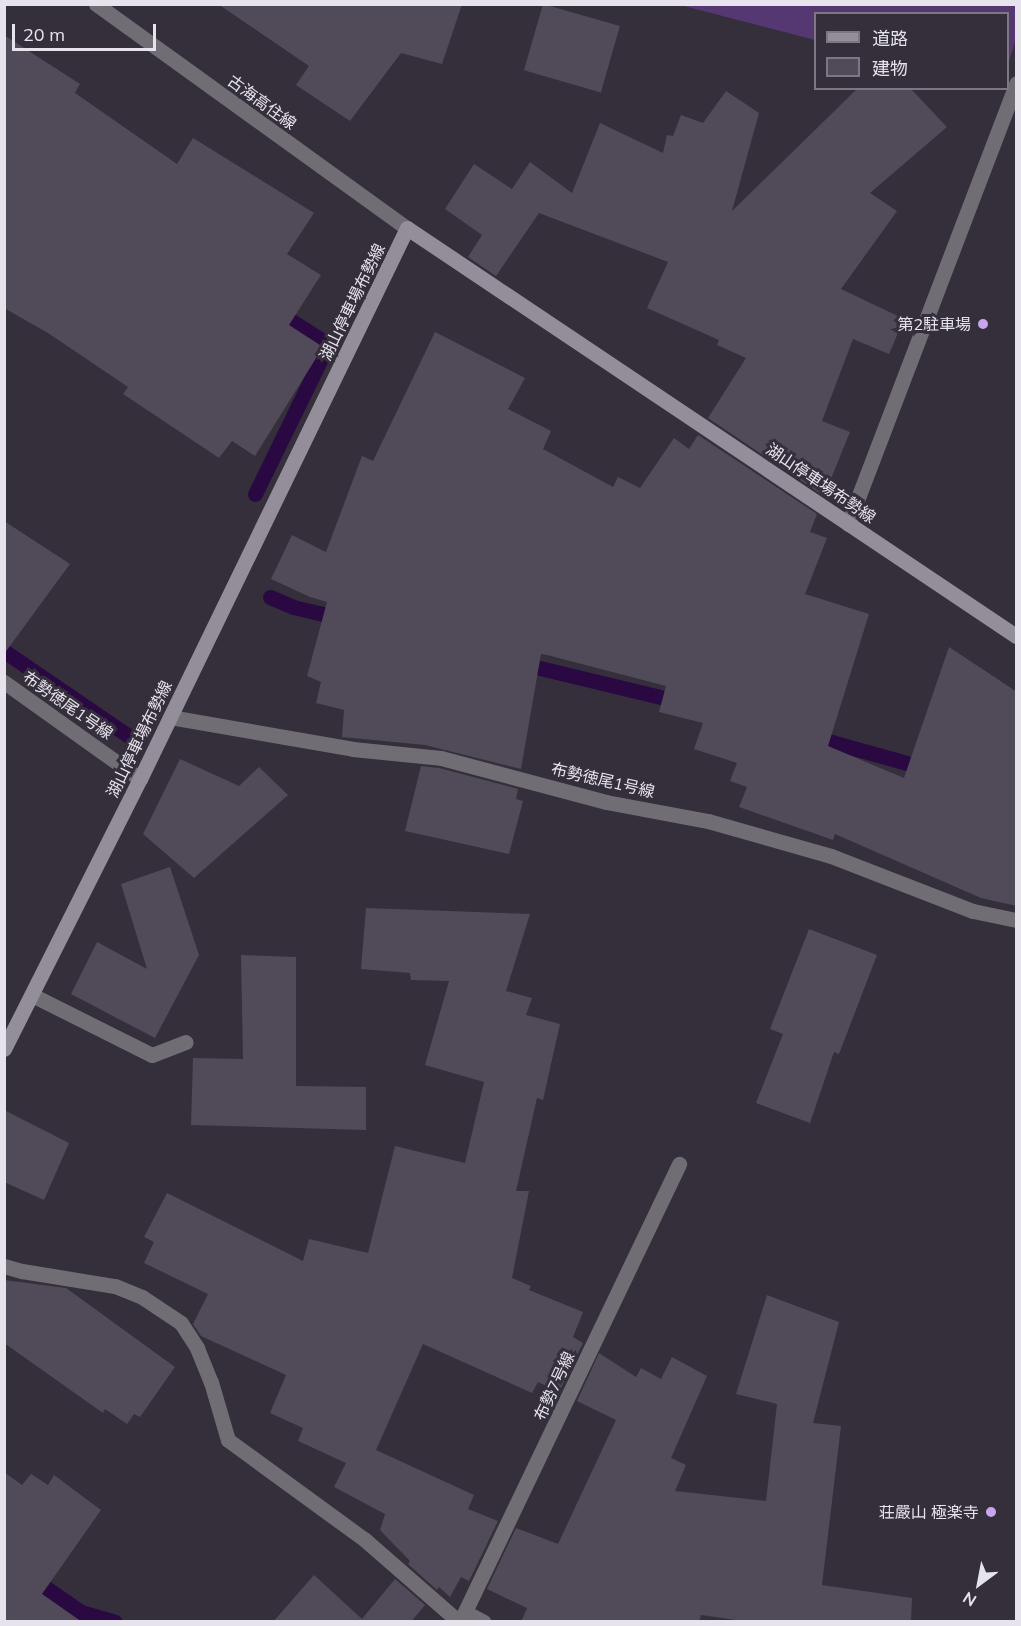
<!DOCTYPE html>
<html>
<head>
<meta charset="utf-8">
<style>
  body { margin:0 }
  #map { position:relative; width:1021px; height:1626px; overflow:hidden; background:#352f3c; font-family:Mulish,"Noto Sans JP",sans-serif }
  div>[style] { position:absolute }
  .green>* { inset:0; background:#553772 }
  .stream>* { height:15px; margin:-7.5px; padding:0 7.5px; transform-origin:7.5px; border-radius:7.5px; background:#2a0943 }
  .building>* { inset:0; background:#514a59; transform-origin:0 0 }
  .service>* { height:15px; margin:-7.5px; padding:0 7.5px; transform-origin:7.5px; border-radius:7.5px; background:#706d74 }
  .minor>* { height:15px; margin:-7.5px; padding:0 7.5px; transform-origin:7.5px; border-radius:7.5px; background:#706d74 }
  .tertiary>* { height:15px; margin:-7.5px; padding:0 7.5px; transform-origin:7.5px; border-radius:7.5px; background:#706d74 }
  .secondary>* { height:15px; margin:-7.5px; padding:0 7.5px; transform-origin:7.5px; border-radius:7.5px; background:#938e99 }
  .dots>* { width:16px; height:16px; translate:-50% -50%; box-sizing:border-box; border:3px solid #352f3c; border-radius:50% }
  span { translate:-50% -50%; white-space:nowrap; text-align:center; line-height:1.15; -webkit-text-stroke:6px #352f3c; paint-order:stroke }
  .street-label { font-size:16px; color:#e7e3ec }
  .poi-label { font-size:16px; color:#e7e3ec }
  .right { translate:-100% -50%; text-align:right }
  .frame { position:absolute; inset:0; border:6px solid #e7e3ec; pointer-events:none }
  .legend { position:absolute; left:814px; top:12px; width:195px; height:78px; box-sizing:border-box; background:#352f3c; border:2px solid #7c7782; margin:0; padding:8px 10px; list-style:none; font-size:18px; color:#e7e3ec }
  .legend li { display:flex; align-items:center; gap:12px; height:30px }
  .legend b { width:30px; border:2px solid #7c7782 }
  .north { position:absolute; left:949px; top:1554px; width:60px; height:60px; -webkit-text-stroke:4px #352f3c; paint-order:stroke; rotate:212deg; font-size:16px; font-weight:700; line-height:24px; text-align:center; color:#e7e3ec }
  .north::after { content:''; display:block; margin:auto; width:21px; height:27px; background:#e7e3ec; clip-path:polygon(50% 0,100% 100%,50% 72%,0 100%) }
  .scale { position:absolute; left:12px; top:24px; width:144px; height:27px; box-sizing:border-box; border:3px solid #e7e3ec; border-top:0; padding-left:8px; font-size:18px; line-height:21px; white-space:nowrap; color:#e7e3ec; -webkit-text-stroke:4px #352f3c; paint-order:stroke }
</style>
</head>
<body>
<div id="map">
  <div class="green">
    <i style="clip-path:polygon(680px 5px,1016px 5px,1016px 39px,1008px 64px,1008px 14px,816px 14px,815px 40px)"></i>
  </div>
  <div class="stream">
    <i style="left:255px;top:494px;width:167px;rotate:-64deg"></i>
    <i style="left:328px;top:344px;width:62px;rotate:-147.6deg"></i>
    <i style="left:270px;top:597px;width:25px;rotate:23deg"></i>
    <i style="left:293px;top:607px;width:52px;rotate:13.2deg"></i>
    <i style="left:4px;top:651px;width:160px;rotate:34.3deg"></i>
    <i style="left:519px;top:663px;width:168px;rotate:13.5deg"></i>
    <i style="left:810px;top:736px;width:123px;rotate:15.6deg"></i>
    <i style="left:29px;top:1576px;width:63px;rotate:34.7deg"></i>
    <i style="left:81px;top:1612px;width:35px;rotate:16deg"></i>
  </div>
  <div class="building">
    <i style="clip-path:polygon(218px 4px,462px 4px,442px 64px,401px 53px,350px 121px,296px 85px,309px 66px)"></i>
    <i style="left:543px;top:4px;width:80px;height:69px;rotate:16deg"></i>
    <i style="clip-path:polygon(4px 35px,80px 84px,75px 93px,177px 164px,193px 138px,314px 213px,287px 254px,321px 275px,289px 325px,323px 347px,255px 456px,232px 441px,219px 458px,123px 394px,128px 387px,48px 333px,4px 308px)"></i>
    <i style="clip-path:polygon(858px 88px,910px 88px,947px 127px,870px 193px,897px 211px,841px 289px,904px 319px,889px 354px,853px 339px,822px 421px,850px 432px,824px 496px,708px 418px,746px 358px,717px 345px,719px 340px,647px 308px,668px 262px,539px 213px,496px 276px,468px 257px,482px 235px,445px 209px,474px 164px,512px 189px,530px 162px,572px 193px,600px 123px,663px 153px,667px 135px,673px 136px,681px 115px,703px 123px,726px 91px,759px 113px,732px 211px)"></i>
    <i style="clip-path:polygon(435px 332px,525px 378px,508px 409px,551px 431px,543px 449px,613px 487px,618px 477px,640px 488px,674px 438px,689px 449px,698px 435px,817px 514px,810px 532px,827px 538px,805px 594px,869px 614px,828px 746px,904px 778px,949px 647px,1017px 692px,1017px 906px,981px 898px,835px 834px,833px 840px,739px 807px,747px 787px,730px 781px,737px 763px,694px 749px,703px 723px,659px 712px,666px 686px,547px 655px,541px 654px,521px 769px,425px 745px,342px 737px,344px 710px,316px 703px,321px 682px,307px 676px,327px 602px,310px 597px,271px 579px,292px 535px,326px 552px,362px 456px,373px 461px)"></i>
    <i style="clip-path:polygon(4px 521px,70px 564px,4px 654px)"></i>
    <i style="clip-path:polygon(180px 759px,239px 786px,259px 767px,288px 795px,194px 878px,143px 834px)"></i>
    <i style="clip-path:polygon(421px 766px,439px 768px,518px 789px,516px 799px,523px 801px,509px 854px,405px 831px)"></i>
    <i style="clip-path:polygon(170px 867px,199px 955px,155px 1038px,71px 994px,97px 942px,147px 969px,121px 884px)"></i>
    <i style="clip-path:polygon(366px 908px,530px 914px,506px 991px,532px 998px,526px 1015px,560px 1024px,543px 1100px,537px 1098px,516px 1191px,529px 1191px,512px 1278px,531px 1286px,529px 1290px,583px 1312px,573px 1337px,583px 1343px,559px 1392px,538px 1382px,532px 1393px,423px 1344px,376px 1450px,474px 1495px,468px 1509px,498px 1521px,469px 1581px,461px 1577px,450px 1597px,439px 1587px,437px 1590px,408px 1564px,410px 1561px,380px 1530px,385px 1514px,334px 1487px,346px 1463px,298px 1441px,303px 1428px,270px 1413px,286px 1375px,201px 1336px,193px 1324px,208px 1294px,144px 1263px,154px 1242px,144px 1237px,167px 1193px,303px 1261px,309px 1239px,368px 1253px,395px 1146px,465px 1163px,484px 1082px,425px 1065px,449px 981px,411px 980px,410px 973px,361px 969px)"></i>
    <i style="clip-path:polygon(809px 929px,877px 955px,839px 1054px,834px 1052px,810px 1123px,756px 1103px,783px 1034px,770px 1029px)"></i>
    <i style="clip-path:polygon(241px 955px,296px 957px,296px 1086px,366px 1087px,366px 1130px,191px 1125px,193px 1058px,243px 1059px)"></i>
    <i style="clip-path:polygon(4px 1110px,69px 1143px,44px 1200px,4px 1182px)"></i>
    <i style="clip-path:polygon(4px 1280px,66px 1288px,175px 1367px,140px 1417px,134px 1414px,127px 1424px,105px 1409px,103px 1413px,4px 1343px)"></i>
    <i style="clip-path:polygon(767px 1295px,839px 1322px,813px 1423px,841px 1426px,822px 1585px,912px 1598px,911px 1622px,750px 1622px,701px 1615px,699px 1622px,521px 1622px,527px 1608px,487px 1589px,516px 1528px,558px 1544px,616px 1420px,577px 1401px,599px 1353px,636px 1377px,641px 1368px,661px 1379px,672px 1357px,707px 1376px,671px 1458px,686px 1465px,675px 1491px,766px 1501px,777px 1404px,736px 1394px)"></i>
    <i style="clip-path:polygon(4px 1472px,22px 1485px,31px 1474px,48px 1485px,54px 1475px,101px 1510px,42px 1594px,82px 1622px,4px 1622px)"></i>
    <i style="clip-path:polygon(314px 1575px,362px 1619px,395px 1579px,425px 1605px,411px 1622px,273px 1622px)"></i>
  </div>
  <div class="service">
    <i style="left:32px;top:995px;width:134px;rotate:26.6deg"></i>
    <i style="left:152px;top:1055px;width:36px;rotate:-21deg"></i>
  </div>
  <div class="minor">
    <i style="left:848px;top:524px;width:472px;rotate:-69.1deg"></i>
    <i style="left:4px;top:682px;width:167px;rotate:35.5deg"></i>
    <i style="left:170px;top:717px;width:186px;rotate:9.9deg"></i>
    <i style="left:353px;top:749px;width:88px;rotate:5.8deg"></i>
    <i style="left:441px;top:758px;width:171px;rotate:14.9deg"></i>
    <i style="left:606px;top:802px;width:104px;rotate:10.6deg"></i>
    <i style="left:708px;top:821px;width:128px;rotate:15.9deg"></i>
    <i style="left:831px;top:856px;width:152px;rotate:21.2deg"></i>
    <i style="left:973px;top:911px;width:44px;rotate:11.8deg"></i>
    <i style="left:4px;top:1266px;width:19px;rotate:16deg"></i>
    <i style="left:22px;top:1271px;width:94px;rotate:9.2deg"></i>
    <i style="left:115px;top:1286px;width:29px;rotate:22deg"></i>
    <i style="left:142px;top:1297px;width:47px;rotate:33.7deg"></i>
    <i style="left:181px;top:1323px;width:30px;rotate:57deg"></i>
    <i style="left:197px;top:1348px;width:37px;rotate:68deg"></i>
    <i style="left:211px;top:1382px;width:60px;rotate:73.7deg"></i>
    <i style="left:228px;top:1440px;width:168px;rotate:36.1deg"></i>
    <i style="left:364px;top:1539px;width:126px;rotate:41.1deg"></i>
    <i style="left:465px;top:1612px;width:21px;rotate:28deg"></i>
    <i style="left:460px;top:1622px;width:508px;rotate:-64.44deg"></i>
  </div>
  <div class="tertiary">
    <i style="left:96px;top:4px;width:383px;rotate:35.8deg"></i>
  </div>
  <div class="secondary">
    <i style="left:4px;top:1049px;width:302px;rotate:-63.3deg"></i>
    <i style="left:140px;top:779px;width:612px;rotate:-64.15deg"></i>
    <i style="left:407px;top:228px;width:733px;rotate:33.82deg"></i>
  </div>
  <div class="dots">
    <i style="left:983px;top:324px;background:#c8a5ee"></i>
    <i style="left:991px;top:1512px;background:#c8a5ee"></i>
  </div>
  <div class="street-label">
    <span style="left:262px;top:102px;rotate:36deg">古海高住線</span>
    <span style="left:352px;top:302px;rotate:-64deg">湖山停車場布勢線</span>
    <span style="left:821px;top:483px;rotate:34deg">湖山停車場布勢線</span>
    <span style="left:68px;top:705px;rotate:35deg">布勢徳尾1号線</span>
    <span style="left:139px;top:739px;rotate:-64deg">湖山停車場布勢線</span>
    <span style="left:603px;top:780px;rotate:13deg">布勢徳尾1号線</span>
    <span style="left:554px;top:1386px;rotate:-65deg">布勢7号線</span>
  </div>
  <div class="poi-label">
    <span class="right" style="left:971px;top:324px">第2駐車場</span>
    <span class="right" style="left:979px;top:1512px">荘嚴山 極楽寺</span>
  </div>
  <div class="frame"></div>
  <ul class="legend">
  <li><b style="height:8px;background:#938e99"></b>道路</li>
  <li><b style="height:16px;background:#514a59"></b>建物</li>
  </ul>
  <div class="north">N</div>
  <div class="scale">20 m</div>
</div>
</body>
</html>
